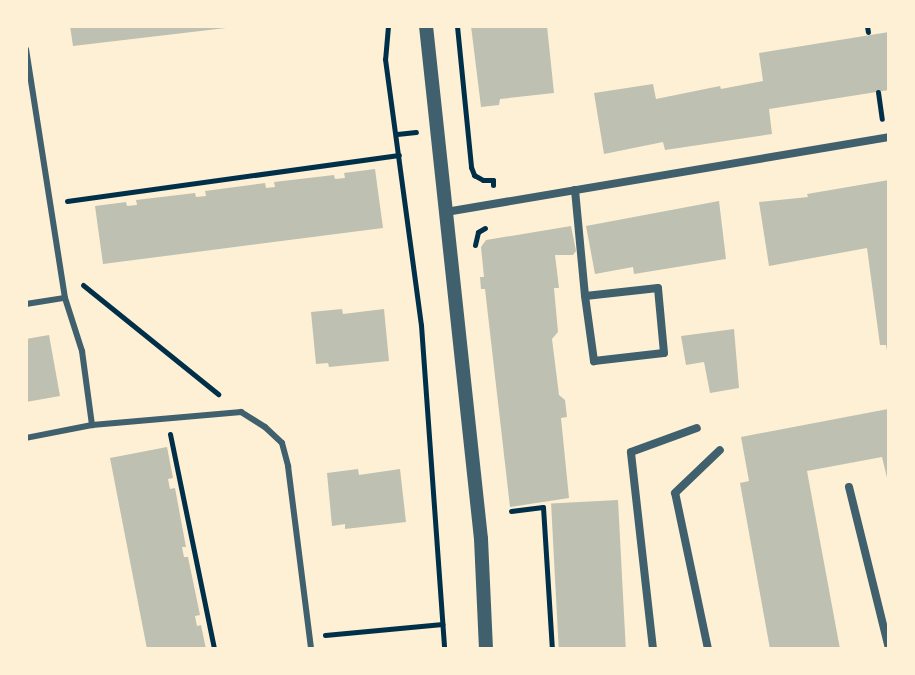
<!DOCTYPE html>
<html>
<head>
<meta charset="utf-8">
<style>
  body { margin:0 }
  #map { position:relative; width:915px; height:675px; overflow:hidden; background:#fdf0d5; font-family:"Work Sans",sans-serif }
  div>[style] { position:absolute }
  .building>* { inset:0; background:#bec0b2; transform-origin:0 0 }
  .path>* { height:5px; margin:-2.5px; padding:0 2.5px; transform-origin:2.5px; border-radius:2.5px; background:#003049 }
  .service>* { height:6px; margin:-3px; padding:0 3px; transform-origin:3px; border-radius:3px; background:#3f606c }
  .minor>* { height:8px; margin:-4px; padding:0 4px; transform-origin:4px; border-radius:4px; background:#3f606c }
  .tertiary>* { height:14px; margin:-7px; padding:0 7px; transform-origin:7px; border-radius:7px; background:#3f606c }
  span { translate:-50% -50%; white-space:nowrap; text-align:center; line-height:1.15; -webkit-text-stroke:8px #fdf0d5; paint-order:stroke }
  .frame { position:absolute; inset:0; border:28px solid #fdf0d5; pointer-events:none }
</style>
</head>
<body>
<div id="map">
  <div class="building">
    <i style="clip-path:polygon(70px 26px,226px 26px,226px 28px,73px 46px)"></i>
    <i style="clip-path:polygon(471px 26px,547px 26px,554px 93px,500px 99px,499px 105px,481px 107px)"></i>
    <i style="clip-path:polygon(889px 32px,889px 90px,769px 109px,772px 134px,665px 150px,663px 142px,604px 154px,594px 93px,653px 84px,656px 99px,720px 86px,721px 89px,763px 81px,759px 53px)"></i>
    <i style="clip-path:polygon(375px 169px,383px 228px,103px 264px,95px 206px,126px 202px,127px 206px,137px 205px,136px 200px,195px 193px,196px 197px,206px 196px,205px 191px,265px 183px,266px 188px,275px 187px,274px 182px,334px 175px,335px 179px,345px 178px,344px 173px)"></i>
    <i style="clip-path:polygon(889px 180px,889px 351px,887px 351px,886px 345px,880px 345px,867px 248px,769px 266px,759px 202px,808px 197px,807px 194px)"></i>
    <i style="clip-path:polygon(719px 201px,726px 259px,634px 274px,633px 267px,595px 274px,586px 226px)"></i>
    <i style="clip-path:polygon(571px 226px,576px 251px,573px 255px,555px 255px,559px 288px,554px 288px,558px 332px,552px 339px,559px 395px,565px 400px,567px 417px,561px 418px,569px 498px,510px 507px,485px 289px,481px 289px,480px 277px,484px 277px,481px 247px,486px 240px)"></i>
    <i style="clip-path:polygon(342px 309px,343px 314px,384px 309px,389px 361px,329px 367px,328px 363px,316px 364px,311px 312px)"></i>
    <i style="clip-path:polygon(734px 329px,739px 388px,710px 393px,704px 362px,686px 365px,681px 336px)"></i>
    <i style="clip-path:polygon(49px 335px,60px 396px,26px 402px,26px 339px)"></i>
    <i style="clip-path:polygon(888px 409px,889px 486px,882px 457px,807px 471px,840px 649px,770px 649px,740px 483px,749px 481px,741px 437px)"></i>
    <i style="clip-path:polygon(167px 447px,173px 478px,168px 479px,170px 489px,175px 488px,186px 547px,182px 547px,184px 557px,188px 557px,200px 615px,195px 616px,197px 626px,201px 625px,206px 649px,147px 649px,110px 458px)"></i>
    <i style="clip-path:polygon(358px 469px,359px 475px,400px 469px,406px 522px,345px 529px,345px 524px,332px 526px,327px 473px)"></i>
    <i style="left:618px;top:500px;width:149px;height:67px;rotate:87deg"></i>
  </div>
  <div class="path">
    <i style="left:388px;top:26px;width:33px;rotate:95deg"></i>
    <i style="left:385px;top:59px;width:268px;rotate:82.3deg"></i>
    <i style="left:421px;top:325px;width:325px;rotate:85.9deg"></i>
    <i style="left:457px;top:26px;width:142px;rotate:84.3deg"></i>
    <i style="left:471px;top:167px;width:9px;rotate:69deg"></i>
    <i style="left:474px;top:175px;width:10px;rotate:29deg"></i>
    <i style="left:483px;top:180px;width:10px"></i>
    <i style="left:493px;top:180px;width:5px;rotate:90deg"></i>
    <i style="left:867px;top:26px;width:6px;rotate:81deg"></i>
    <i style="left:878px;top:92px;width:27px;rotate:82deg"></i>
    <i style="left:397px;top:134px;width:19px;rotate:-6deg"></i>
    <i style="left:67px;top:201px;width:335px;rotate:-7.9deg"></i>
    <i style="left:475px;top:245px;width:13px;rotate:-77deg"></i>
    <i style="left:478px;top:232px;width:8px;rotate:-30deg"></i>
    <i style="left:83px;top:285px;width:174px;rotate:38.9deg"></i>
    <i style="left:170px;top:434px;width:219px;rotate:78.4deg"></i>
    <i style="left:511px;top:511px;width:32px;rotate:-7deg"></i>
    <i style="left:543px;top:507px;width:142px;rotate:86.4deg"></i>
    <i style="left:325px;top:635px;width:118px;rotate:-5.4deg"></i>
  </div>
  <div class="service">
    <i style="left:26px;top:49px;width:252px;rotate:81.1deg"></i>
    <i style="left:65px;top:298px;width:56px;rotate:72.2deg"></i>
    <i style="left:82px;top:351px;width:75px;rotate:82.3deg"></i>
    <i style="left:92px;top:425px;width:67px;rotate:168.9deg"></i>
    <i style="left:26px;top:304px;width:39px;rotate:-9deg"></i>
    <i style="left:92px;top:425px;width:150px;rotate:-5deg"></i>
    <i style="left:241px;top:412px;width:28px;rotate:32deg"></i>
    <i style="left:265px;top:427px;width:23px;rotate:43deg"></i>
    <i style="left:282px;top:443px;width:24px;rotate:75deg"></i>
    <i style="left:288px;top:466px;width:184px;rotate:82.8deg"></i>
  </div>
  <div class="minor">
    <i style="left:575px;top:190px;width:106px;rotate:84.6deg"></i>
    <i style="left:585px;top:296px;width:66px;rotate:82.1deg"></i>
    <i style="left:594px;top:361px;width:70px;rotate:-6.5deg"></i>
    <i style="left:664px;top:353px;width:65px;rotate:-95.3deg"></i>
    <i style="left:658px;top:288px;width:73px;rotate:173.7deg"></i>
    <i style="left:446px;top:212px;width:449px;rotate:-9.6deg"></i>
    <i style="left:849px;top:487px;width:167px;rotate:76.1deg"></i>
    <i style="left:653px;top:649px;width:198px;rotate:-96.4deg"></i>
    <i style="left:631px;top:452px;width:70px;rotate:-20deg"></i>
    <i style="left:708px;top:649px;width:159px;rotate:-101.9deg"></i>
    <i style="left:675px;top:493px;width:62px;rotate:-43.7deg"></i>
  </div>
  <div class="tertiary">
    <i style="left:426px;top:26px;width:516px;rotate:83.88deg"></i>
    <i style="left:481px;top:539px;width:110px;rotate:87.4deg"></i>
  </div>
  <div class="frame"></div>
</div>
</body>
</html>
